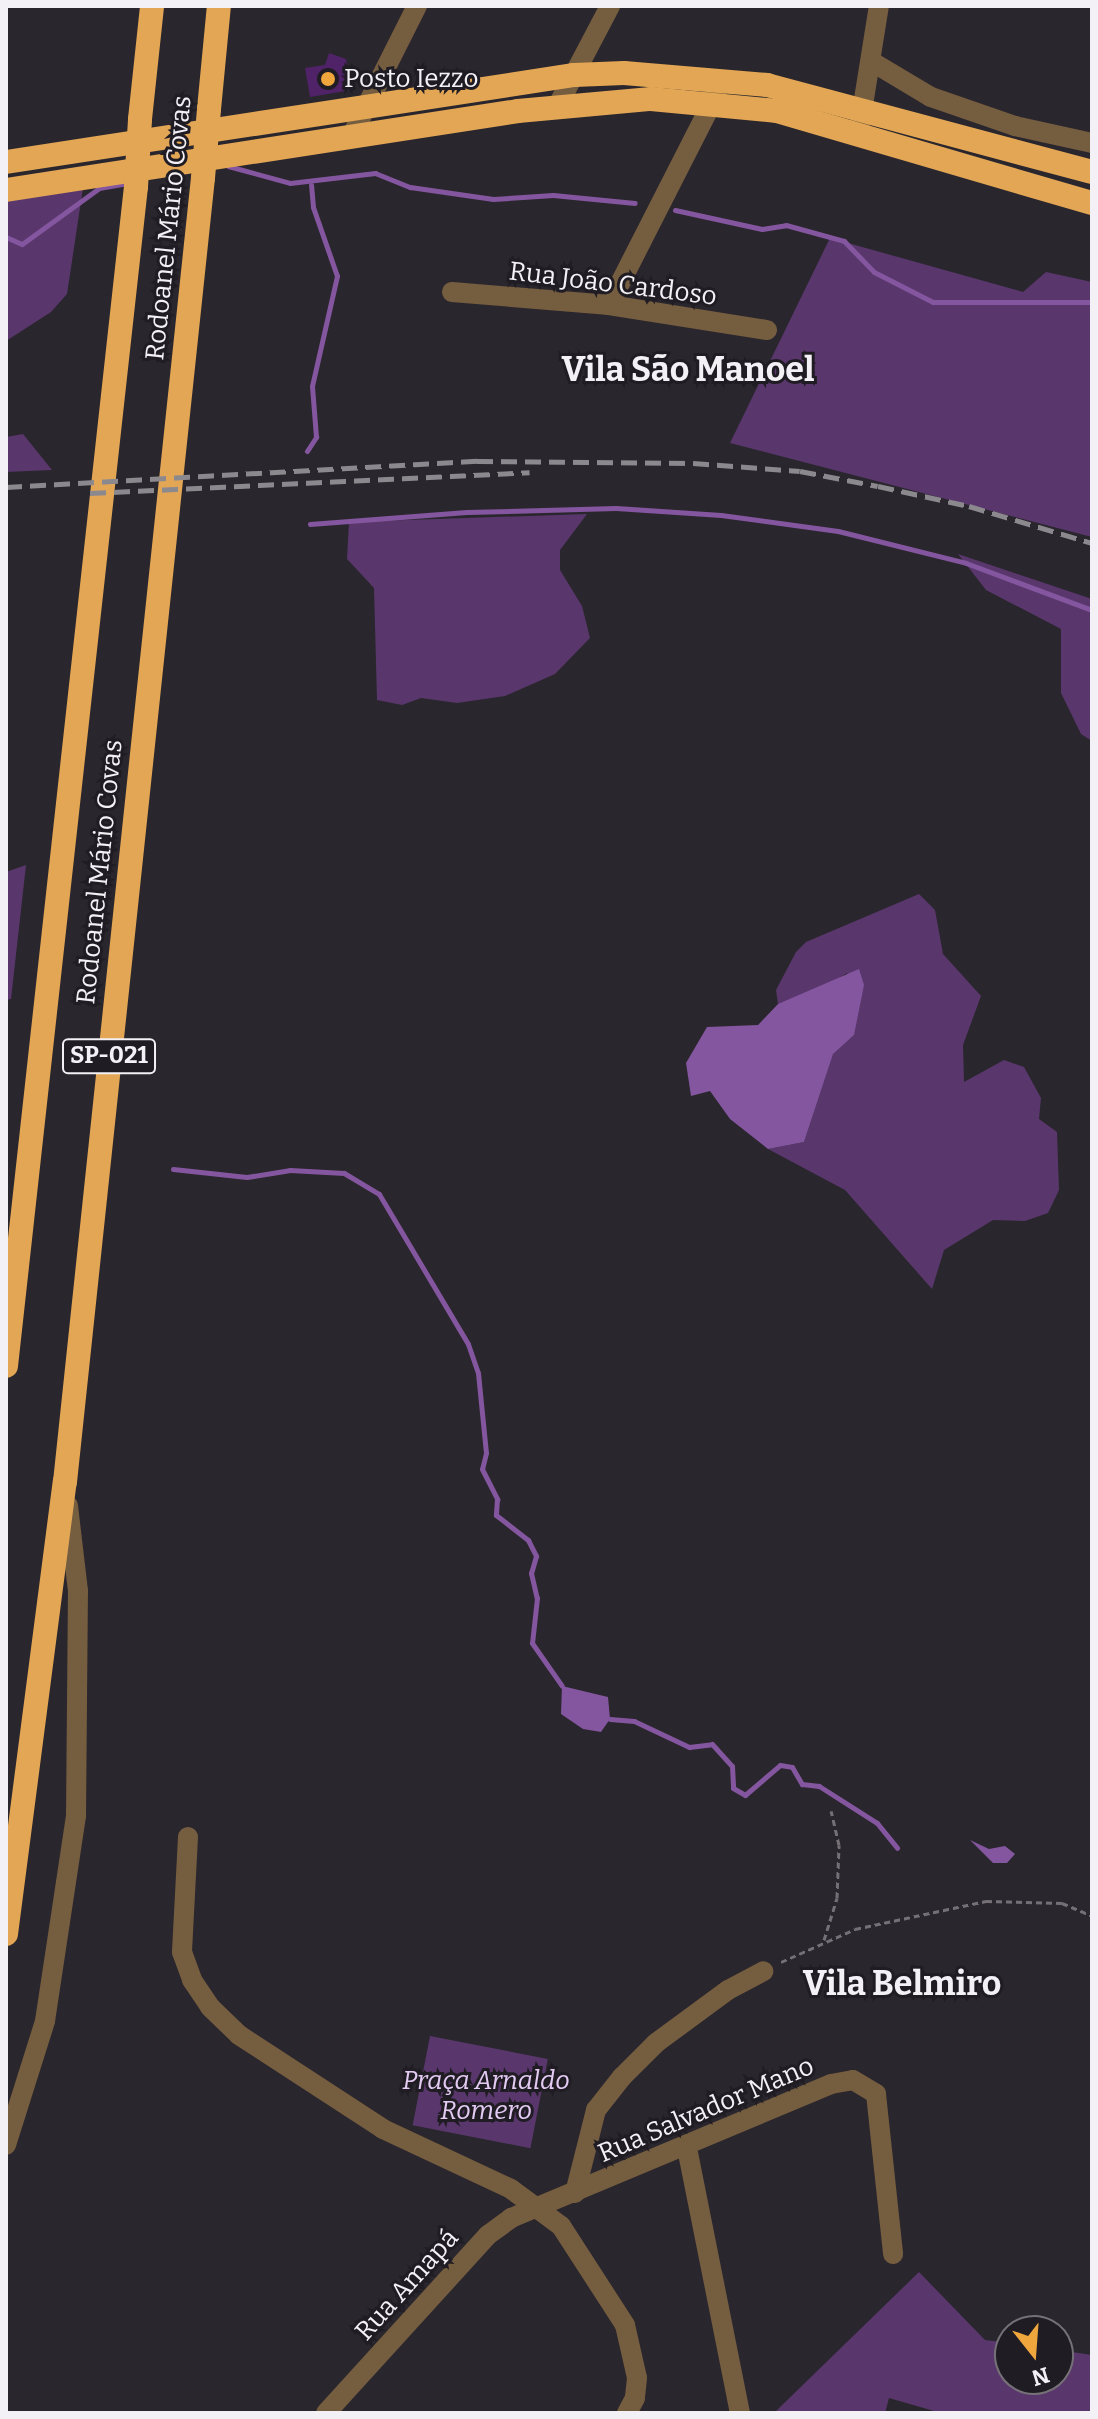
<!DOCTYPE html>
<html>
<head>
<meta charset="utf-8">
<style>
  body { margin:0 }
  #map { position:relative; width:1098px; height:2419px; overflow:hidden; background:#2a262d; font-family:Bitter,serif }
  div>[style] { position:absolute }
  .green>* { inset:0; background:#59376c; transform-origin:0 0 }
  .water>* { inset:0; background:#84569f }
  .stream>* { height:5px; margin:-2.5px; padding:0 2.5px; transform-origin:2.5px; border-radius:2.5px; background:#84569f }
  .building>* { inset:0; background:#502368 }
  .path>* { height:3px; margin-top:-1.5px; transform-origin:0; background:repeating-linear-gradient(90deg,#747076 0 6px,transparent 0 10px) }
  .minor>* { height:20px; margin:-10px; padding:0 10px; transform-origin:10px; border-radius:10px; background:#755d3f }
  .highway>* { height:24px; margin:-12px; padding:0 12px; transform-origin:12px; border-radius:12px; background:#e2a655 }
  .rail>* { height:5px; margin-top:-2.5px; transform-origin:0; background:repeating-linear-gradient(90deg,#8b888e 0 16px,transparent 0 24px) }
  .highway-bridge>* { height:24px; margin:-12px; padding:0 12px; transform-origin:12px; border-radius:12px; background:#e2a655 }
  .dots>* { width:22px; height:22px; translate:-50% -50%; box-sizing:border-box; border:4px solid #201c23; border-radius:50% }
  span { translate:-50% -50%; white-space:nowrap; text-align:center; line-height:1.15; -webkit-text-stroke:6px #201c23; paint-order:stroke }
  .shield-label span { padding:2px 6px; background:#201c23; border:2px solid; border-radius:6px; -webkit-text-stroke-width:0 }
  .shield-label { font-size:24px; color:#f4f1f6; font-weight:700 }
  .poi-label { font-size:26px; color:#f4f1f6 }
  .left { translate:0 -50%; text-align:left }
  .street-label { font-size:26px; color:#f4f1f6 }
  .park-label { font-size:26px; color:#e3cbf3; font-style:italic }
  .district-label { font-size:34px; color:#f4f1f6; font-weight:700 }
  .frame { position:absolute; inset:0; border:8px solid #f4f1f6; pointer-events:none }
  .north { position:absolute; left:994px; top:2315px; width:80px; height:80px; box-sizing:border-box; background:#201c23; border:2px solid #757177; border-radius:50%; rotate:163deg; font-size:22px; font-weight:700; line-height:32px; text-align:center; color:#f4f1f6 }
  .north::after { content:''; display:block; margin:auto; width:28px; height:36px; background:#efa73d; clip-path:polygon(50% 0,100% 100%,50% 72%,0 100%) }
</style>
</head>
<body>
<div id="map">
  <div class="green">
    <i style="clip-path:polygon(83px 188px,67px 294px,51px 312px,6px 341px,6px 199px)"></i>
    <i style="clip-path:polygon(830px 238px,1023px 292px,1046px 272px,1092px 282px,1092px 537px,730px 443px)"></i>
    <i style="clip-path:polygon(23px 434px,52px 470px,6px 472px,6px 437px)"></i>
    <i style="clip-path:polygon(587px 514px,560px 550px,560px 570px,582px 606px,590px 638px,555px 674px,505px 696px,457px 703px,421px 698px,402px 705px,377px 700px,374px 588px,347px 559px,349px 522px)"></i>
    <i style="clip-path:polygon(958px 554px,1092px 599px,1092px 741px,1081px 734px,1061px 693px,1061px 629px,986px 590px)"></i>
    <i style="clip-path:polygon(26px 865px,11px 999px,6px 1000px,6px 872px)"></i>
    <i style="clip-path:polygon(919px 894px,935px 910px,943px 954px,981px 996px,963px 1045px,964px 1082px,1004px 1060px,1024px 1067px,1041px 1098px,1039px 1119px,1057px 1132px,1059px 1190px,1048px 1213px,1025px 1221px,993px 1220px,944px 1250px,932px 1289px,845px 1190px,768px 1149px,804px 1142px,833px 1053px,854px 1035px,847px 973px,820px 990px,778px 1004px,776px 990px,796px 952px,806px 942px)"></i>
    <i style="left:430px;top:2036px;width:120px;height:91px;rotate:11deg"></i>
    <i style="clip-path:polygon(919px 2272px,985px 2340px,1010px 2343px,1010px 2379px,1058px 2379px,1058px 2350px,1092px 2355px,1092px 2413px,941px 2413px,889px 2398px,885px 2413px,774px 2413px)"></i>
  </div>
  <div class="water">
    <i style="clip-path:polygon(859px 969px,864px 985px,854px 1035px,833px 1054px,804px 1142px,768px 1149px,730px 1119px,710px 1091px,691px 1096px,686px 1063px,707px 1027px,758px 1025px,778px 1004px)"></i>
    <i style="clip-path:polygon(562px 1686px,608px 1697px,610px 1719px,601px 1732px,583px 1729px,561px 1714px)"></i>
    <i style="clip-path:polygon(970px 1840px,989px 1849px,1005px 1846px,1015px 1854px,1007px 1863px,993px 1863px)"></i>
  </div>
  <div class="stream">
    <i style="left:228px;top:166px;width:64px;rotate:15.3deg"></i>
    <i style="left:290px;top:183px;width:86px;rotate:-6.7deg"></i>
    <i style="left:375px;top:173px;width:38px;rotate:22deg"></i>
    <i style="left:410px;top:187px;width:84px;rotate:8.2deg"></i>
    <i style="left:493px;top:199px;width:60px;rotate:-3.8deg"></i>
    <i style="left:553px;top:195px;width:82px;rotate:5.6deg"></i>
    <i style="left:675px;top:210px;width:89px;rotate:12.3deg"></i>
    <i style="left:762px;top:229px;width:24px;rotate:-9deg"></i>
    <i style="left:786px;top:225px;width:60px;rotate:15.4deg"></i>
    <i style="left:844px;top:241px;width:43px;rotate:45.9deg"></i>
    <i style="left:874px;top:272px;width:66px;rotate:27deg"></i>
    <i style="left:933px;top:302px;width:159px"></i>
    <i style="left:6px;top:237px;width:17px;rotate:24deg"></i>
    <i style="left:22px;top:244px;width:95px;rotate:-36deg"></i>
    <i style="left:99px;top:188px;width:29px;rotate:-10deg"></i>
    <i style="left:307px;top:451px;width:17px;rotate:-57deg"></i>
    <i style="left:316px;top:437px;width:51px;rotate:-94.5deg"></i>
    <i style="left:312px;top:386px;width:113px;rotate:-77.2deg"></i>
    <i style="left:337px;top:276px;width:73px;rotate:-109.2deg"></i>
    <i style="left:313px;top:207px;width:22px;rotate:-95deg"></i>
    <i style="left:310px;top:524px;width:157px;rotate:-4.4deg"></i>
    <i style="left:467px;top:512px;width:149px;rotate:-1.5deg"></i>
    <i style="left:616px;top:508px;width:105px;rotate:3.8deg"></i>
    <i style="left:721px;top:515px;width:118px;rotate:7.8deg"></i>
    <i style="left:838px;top:531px;width:132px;rotate:14deg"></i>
    <i style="left:966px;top:563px;width:134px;rotate:20.5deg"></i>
    <i style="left:173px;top:1169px;width:74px;rotate:6.2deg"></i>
    <i style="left:247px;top:1177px;width:44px;rotate:-9.2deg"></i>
    <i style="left:290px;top:1170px;width:54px;rotate:3.2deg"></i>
    <i style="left:344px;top:1173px;width:41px;rotate:31deg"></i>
    <i style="left:379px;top:1194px;width:174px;rotate:59.3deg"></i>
    <i style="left:468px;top:1344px;width:31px;rotate:71deg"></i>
    <i style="left:478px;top:1373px;width:80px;rotate:84.3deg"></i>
    <i style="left:486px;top:1453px;width:16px;rotate:104deg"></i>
    <i style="left:482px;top:1469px;width:34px;rotate:63deg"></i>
    <i style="left:497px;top:1499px;width:16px;rotate:94deg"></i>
    <i style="left:496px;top:1515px;width:41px;rotate:38deg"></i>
    <i style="left:528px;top:1540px;width:18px;rotate:63deg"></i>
    <i style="left:536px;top:1556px;width:18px;rotate:106deg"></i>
    <i style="left:531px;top:1573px;width:26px;rotate:77deg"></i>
    <i style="left:537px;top:1598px;width:45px;rotate:96.3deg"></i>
    <i style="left:532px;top:1643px;width:52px;rotate:55.1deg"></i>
    <i style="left:610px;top:1719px;width:24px;rotate:5deg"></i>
    <i style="left:634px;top:1721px;width:61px;rotate:25.3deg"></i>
    <i style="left:689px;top:1747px;width:23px;rotate:-7deg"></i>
    <i style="left:712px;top:1744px;width:30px;rotate:48deg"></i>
    <i style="left:732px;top:1766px;width:22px;rotate:87deg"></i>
    <i style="left:733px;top:1788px;width:14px;rotate:30deg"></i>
    <i style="left:745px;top:1795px;width:46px;rotate:-40.6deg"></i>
    <i style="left:780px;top:1765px;width:12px;rotate:9deg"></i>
    <i style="left:792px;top:1767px;width:20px;rotate:60deg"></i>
    <i style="left:802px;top:1784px;width:17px;rotate:7deg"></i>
    <i style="left:819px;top:1786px;width:69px;rotate:32.5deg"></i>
    <i style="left:877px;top:1823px;width:32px;rotate:51deg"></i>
  </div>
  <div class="building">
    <i style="clip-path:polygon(329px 53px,346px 59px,351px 90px,310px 97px,305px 68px,325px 65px)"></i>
  </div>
  <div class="path">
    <i style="left:824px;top:1940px;width:44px;rotate:-72.8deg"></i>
    <i style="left:837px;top:1898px;width:53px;rotate:-87.8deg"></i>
    <i style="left:839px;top:1845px;width:35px;rotate:-103deg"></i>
    <i style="left:781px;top:1962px;width:81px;rotate:-24deg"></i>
    <i style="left:855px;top:1929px;width:134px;rotate:-12.1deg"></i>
    <i style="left:986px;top:1901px;width:76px;rotate:1.5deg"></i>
    <i style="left:1062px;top:1903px;width:33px;rotate:23deg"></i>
  </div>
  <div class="minor">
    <i style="left:874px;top:63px;width:66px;rotate:30.8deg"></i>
    <i style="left:931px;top:97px;width:89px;rotate:19deg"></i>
    <i style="left:1015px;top:126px;width:79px;rotate:12.4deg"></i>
    <i style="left:557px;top:107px;width:114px;rotate:-62.3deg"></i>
    <i style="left:860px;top:124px;width:120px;rotate:-80.9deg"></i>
    <i style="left:351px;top:137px;width:147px;rotate:-63.3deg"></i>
    <i style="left:452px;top:292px;width:158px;rotate:4.7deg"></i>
    <i style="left:609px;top:305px;width:160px;rotate:9deg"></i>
    <i style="left:609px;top:305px;width:236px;rotate:-63deg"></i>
    <i style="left:188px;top:1837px;width:115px;rotate:93deg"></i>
    <i style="left:182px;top:1952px;width:30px;rotate:70deg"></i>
    <i style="left:192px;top:1980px;width:32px;rotate:56deg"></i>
    <i style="left:210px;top:2007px;width:40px;rotate:44deg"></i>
    <i style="left:239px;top:2035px;width:172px;rotate:33.1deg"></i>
    <i style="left:383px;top:2129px;width:141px;rotate:25.1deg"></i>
    <i style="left:511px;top:2189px;width:62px;rotate:36.5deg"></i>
    <i style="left:561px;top:2226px;width:118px;rotate:57.1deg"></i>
    <i style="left:625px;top:2325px;width:54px;rotate:77.2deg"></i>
    <i style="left:637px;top:2378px;width:20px;rotate:96deg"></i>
    <i style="left:635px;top:2398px;width:17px;rotate:118deg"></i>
    <i style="left:6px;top:2145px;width:130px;rotate:-72.5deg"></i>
    <i style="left:45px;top:2021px;width:207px;rotate:-81.4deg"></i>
    <i style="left:76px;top:1816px;width:225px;rotate:-89.5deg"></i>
    <i style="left:78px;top:1591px;width:86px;rotate:-96.7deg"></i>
    <i style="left:687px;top:2148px;width:270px;rotate:78.7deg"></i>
    <i style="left:575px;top:2193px;width:86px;rotate:-75.8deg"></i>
    <i style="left:596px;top:2110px;width:42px;rotate:-51.8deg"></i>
    <i style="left:622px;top:2077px;width:48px;rotate:-45deg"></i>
    <i style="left:656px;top:2043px;width:89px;rotate:-36.4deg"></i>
    <i style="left:728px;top:1990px;width:40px;rotate:-28deg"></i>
    <i style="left:326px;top:2413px;width:241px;rotate:-47.7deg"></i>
    <i style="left:488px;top:2235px;width:29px;rotate:-36deg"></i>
    <i style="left:511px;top:2218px;width:347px;rotate:-22.7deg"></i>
    <i style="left:831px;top:2084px;width:22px;rotate:-10deg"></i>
    <i style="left:853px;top:2080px;width:27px;rotate:31deg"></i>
    <i style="left:876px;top:2094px;width:161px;rotate:83.9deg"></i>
  </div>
  <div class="highway">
    <i style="left:209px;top:109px;width:103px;rotate:-84.5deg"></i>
    <i style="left:140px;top:119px;width:114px;rotate:-83.9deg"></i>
    <i style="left:6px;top:162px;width:575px;rotate:-8.71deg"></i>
    <i style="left:574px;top:75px;width:50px;rotate:-2.3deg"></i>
    <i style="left:624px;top:73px;width:144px;rotate:4.8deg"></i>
    <i style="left:767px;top:85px;width:336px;rotate:15deg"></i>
    <i style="left:6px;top:190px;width:518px;rotate:-8.77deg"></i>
    <i style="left:518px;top:111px;width:134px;rotate:-5.2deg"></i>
    <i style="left:651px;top:99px;width:127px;rotate:5.4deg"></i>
    <i style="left:777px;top:111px;width:328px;rotate:16.3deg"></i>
    <i style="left:6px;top:1366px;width:1186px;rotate:-83.71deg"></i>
    <i style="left:6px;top:1934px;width:456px;rotate:-82.6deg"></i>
    <i style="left:65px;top:1482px;width:1311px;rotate:-83.96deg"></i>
  </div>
  <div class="rail">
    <i style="left:6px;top:487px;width:472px;rotate:-3.2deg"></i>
    <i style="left:477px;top:461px;width:216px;rotate:0.5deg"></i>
    <i style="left:693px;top:463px;width:107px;rotate:4.3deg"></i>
    <i style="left:800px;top:471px;width:79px;rotate:10.9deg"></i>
    <i style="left:878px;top:486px;width:93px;rotate:12.4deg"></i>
    <i style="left:969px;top:506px;width:128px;rotate:16.7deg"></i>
    <i style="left:90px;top:493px;width:440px;rotate:-2.7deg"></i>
  </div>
  <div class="highway-bridge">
    <i style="left:203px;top:178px;width:69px;rotate:-85deg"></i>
    <i style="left:136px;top:187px;width:68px;rotate:-86.6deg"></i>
  </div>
  <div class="dots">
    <i style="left:328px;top:79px;background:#efa73d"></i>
  </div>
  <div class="shield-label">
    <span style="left:109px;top:1056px">SP-021</span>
  </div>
  <div class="poi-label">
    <span class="left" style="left:344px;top:79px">Posto Iezzo</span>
  </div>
  <div class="street-label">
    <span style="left:169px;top:228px;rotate:-84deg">Rodoanel Mário Covas</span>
    <span style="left:613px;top:284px;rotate:7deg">Rua João Cardoso</span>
    <span style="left:100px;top:872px;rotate:-84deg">Rodoanel Mário Covas</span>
    <span style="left:706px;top:2110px;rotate:-23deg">Rua Salvador Mano</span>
    <span style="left:407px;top:2285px;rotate:-48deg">Rua Amapá</span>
  </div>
  <div class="park-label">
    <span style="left:486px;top:2096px">Praça Arnaldo<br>Romero</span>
  </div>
  <div class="district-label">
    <span style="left:688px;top:370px">Vila São Manoel</span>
    <span style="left:902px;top:1984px">Vila Belmiro</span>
  </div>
  <div class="frame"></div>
  <div class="north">N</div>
</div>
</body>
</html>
